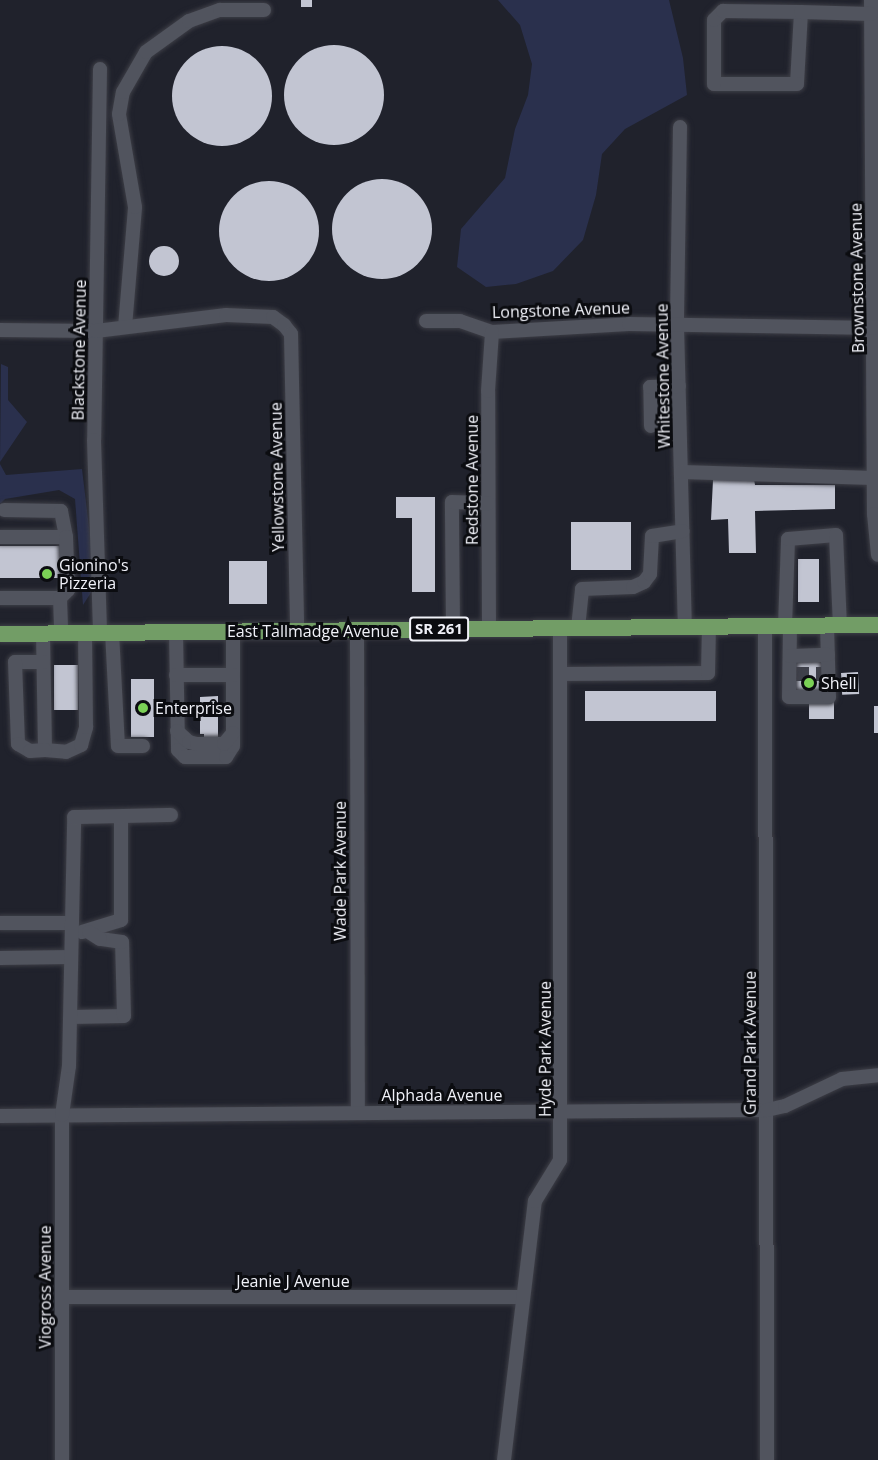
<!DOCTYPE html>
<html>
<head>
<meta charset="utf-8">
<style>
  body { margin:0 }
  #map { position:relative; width:878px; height:1460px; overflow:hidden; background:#20222c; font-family:"Open Sans",sans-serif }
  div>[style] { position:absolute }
  .green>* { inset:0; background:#2a304d }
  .building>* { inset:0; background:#c2c5d2; transform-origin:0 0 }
  .round { border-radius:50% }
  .minor-tunnel>* { height:14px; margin-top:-7px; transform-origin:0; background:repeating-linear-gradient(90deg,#3f414b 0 14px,transparent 0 21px) }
  .roads { filter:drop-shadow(0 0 2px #3d3e46) drop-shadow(0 0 2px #3d3e46) }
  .minor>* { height:14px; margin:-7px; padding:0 7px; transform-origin:7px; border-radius:7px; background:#51545e }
  .major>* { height:16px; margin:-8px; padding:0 8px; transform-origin:8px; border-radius:8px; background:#729d66 }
  .dots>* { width:16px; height:16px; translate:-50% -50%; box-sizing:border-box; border:3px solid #0b0c10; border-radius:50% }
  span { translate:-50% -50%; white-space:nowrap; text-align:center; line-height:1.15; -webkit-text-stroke:6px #0b0c10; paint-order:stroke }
  .shield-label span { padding:2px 4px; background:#0b0c10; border:2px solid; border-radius:4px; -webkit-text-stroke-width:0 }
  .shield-label { font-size:15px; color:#f0f1f8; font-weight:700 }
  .street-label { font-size:16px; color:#f0f1f8 }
  .poi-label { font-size:16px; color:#f0f1f8 }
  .left { translate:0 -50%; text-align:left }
</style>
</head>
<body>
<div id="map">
  <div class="green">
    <i style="clip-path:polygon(498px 0,669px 0,683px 58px,687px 95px,625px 129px,602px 154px,596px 195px,583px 240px,553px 271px,516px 284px,486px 287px,457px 267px,461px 229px,505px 178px,515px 129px,528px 95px,532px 64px,520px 25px)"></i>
    <i style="clip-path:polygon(1px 364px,8px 367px,8px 400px,27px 422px,0 462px)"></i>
    <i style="clip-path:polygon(0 464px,6px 475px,82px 469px,96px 585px,83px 605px,75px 499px,59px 490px,5px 499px,0 504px)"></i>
  </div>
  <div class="building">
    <i style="left:301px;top:0;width:11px;height:7px"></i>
    <i class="round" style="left:284px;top:45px;width:100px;height:100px"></i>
    <i class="round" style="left:172px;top:46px;width:100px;height:100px"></i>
    <i class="round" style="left:332px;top:179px;width:100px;height:100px"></i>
    <i class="round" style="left:219px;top:181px;width:100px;height:100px"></i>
    <i class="round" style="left:149px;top:246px;width:30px;height:30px"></i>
    <i style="clip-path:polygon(754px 479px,755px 485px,835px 485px,835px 509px,755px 511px,756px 553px,729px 553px,728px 519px,711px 520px,713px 480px)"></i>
    <i style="clip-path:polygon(396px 497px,435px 497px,435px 592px,412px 592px,412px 518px,396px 518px)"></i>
    <i style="left:631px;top:522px;width:48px;height:60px;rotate:90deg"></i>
    <i style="left:61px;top:546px;width:32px;height:61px;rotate:90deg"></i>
    <i style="left:798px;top:559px;width:21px;height:43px"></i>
    <i style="left:267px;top:561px;width:43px;height:38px;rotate:90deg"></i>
    <i style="left:794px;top:658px;width:29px;height:34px"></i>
    <i style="left:54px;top:665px;width:24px;height:45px"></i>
    <i style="left:858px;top:672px;width:22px;height:17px;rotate:87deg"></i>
    <i style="left:131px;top:679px;width:23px;height:58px"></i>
    <i style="left:585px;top:691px;width:131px;height:30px"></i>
    <i style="clip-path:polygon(218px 696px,218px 740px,204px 741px,204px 734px,200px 734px,200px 697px)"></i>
    <i style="left:809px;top:701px;width:25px;height:18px"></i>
    <i style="left:874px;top:706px;width:4px;height:27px"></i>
  </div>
  <div class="minor-tunnel">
    <i style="left:795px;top:674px;width:28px"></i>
  </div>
  <div class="roads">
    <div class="minor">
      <i style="left:871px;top:0;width:514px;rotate:89.67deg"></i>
      <i style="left:874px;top:514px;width:41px;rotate:84.4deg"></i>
      <i style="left:801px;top:12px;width:72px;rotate:93.2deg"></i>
      <i style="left:797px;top:84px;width:83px;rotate:180deg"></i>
      <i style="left:714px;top:84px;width:64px;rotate:-90deg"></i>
      <i style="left:714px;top:20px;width:13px;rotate:-45deg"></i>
      <i style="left:723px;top:11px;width:78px;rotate:0.7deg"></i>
      <i style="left:801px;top:12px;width:70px;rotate:1.6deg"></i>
      <i style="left:100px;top:69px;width:371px;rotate:90.9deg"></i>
      <i style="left:94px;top:440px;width:192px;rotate:88.2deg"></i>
      <i style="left:680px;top:127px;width:199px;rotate:90.9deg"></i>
      <i style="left:677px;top:326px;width:300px;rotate:88.5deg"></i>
      <i style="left:426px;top:321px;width:34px"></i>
      <i style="left:460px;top:321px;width:34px;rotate:19deg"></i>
      <i style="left:492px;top:332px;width:137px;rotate:-3.3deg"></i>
      <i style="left:629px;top:324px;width:249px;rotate:0.9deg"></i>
      <i style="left:125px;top:327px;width:120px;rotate:-85.2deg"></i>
      <i style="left:135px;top:207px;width:94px;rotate:-99.8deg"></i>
      <i style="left:119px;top:114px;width:22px;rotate:-80deg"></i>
      <i style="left:123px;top:92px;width:46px;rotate:-60.1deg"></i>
      <i style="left:146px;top:52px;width:53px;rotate:-35.8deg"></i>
      <i style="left:189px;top:21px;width:33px;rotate:-20deg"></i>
      <i style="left:220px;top:10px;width:44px"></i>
      <i style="left:0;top:330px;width:96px;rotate:0.6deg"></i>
      <i style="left:96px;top:331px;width:131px;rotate:-7deg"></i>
      <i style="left:226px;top:315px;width:47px;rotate:2.4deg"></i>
      <i style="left:273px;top:317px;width:14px;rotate:36deg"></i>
      <i style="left:284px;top:325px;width:11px;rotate:52deg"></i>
      <i style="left:291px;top:334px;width:297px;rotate:88.8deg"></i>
      <i style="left:651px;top:426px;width:39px;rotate:-91deg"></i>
      <i style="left:650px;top:387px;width:29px;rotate:-2deg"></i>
      <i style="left:681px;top:472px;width:193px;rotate:1.8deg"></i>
      <i style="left:4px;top:510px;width:57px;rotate:1deg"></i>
      <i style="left:61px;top:511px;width:26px;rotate:79deg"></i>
      <i style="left:0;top:537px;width:66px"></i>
      <i style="left:66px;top:537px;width:53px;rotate:87.8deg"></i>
      <i style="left:68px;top:590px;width:11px;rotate:135deg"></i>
      <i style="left:0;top:598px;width:60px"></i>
      <i style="left:60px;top:598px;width:35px;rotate:88deg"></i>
      <i style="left:765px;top:626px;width:834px;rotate:89.86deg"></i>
      <i style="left:785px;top:626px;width:87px;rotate:-88deg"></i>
      <i style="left:788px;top:539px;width:48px;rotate:-4.8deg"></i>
      <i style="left:836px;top:535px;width:90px;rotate:87.5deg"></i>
      <i style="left:790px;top:626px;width:71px;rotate:90.8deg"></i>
      <i style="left:789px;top:697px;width:40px"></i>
      <i style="left:829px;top:697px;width:72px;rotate:-91.6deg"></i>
      <i style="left:489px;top:628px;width:237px;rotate:-90.2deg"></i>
      <i style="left:488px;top:391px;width:59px;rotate:-86.1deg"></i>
      <i style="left:578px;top:628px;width:39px;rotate:-84deg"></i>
      <i style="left:582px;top:589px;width:51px;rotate:-2.2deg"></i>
      <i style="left:633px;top:587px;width:12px;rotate:-24deg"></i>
      <i style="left:644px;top:582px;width:10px;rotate:-53deg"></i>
      <i style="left:650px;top:574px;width:38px;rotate:-87deg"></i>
      <i style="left:652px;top:536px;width:31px;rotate:-9deg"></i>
      <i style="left:453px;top:629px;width:127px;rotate:-90.5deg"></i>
      <i style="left:452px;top:502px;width:36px;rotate:2deg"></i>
      <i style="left:357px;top:631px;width:480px;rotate:89.9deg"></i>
      <i style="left:112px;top:632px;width:114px;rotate:87deg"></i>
      <i style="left:118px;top:746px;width:25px"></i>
      <i style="left:176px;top:632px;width:118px;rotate:89deg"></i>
      <i style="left:178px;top:750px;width:10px;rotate:45deg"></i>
      <i style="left:185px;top:757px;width:41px"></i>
      <i style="left:226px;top:757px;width:13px;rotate:-58deg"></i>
      <i style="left:233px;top:746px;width:114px;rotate:-90deg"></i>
      <i style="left:43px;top:634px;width:116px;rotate:89deg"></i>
      <i style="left:45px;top:750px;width:21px;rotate:5deg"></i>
      <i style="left:66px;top:752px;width:17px;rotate:-25deg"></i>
      <i style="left:81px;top:745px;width:19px;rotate:-74deg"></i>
      <i style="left:86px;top:727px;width:94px;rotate:-90.6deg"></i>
      <i style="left:790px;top:656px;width:38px;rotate:-2deg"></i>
      <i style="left:43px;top:662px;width:28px;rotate:180deg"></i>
      <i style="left:15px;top:662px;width:82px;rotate:87.9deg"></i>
      <i style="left:18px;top:744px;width:14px;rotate:30deg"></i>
      <i style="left:30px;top:751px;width:15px;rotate:-4deg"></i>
      <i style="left:560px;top:674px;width:148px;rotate:-0.4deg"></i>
      <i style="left:708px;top:673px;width:47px;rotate:-88.8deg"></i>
      <i style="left:176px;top:675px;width:57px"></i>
      <i style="left:177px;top:731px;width:16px;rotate:43deg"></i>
      <i style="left:189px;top:742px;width:8px;rotate:14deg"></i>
      <i style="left:197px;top:744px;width:27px"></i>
      <i style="left:224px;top:744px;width:14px;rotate:-51deg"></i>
      <i style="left:0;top:923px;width:71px"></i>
      <i style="left:82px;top:932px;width:41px;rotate:-17.1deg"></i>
      <i style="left:121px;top:920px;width:103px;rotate:-90deg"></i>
      <i style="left:0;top:958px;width:71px;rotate:-0.8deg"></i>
      <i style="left:71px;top:1017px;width:53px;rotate:-1.1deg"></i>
      <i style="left:124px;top:1016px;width:74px;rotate:-91.5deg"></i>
      <i style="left:122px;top:942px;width:22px;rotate:-172deg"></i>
      <i style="left:100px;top:939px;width:13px;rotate:-148deg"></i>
      <i style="left:0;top:1116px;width:767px;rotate:-0.45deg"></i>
      <i style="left:767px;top:1110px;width:18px;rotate:-13deg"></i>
      <i style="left:785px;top:1106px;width:63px;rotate:-25.3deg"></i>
      <i style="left:842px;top:1079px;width:36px;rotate:-6deg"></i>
      <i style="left:63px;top:1297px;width:459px"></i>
      <i style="left:62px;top:1460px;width:345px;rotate:-90deg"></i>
      <i style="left:62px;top:1115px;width:49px;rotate:-81.9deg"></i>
      <i style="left:69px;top:1066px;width:249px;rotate:-88.8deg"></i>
      <i style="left:74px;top:817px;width:97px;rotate:-1.2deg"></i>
      <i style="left:504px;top:1460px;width:261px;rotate:-83.2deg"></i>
      <i style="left:535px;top:1201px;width:48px;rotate:-58.6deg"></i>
      <i style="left:560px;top:1160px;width:532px;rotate:-90deg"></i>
    </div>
    <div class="major">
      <i style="left:0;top:634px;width:878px;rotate:-0.59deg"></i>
    </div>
  </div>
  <div class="dots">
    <i style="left:47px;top:574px;background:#7bd156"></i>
    <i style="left:809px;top:683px;background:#7bd156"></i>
    <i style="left:143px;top:708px;background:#7bd156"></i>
  </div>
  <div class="shield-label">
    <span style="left:439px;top:629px">SR 261</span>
  </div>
  <div class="street-label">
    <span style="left:857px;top:278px;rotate:-91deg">Brownstone Avenue</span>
    <span style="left:561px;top:310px;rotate:-2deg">Longstone Avenue</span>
    <span style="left:79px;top:350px;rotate:-89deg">Blackstone Avenue</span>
    <span style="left:663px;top:376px;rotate:-91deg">Whitestone Avenue</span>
    <span style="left:277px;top:477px;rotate:-91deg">Yellowstone Avenue</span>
    <span style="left:472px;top:480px;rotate:-90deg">Redstone Avenue</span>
    <span style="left:313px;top:631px">East Tallmadge Avenue</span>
    <span style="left:340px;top:871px;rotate:-90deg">Wade Park Avenue</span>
    <span style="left:750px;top:1043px;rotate:-90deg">Grand Park Avenue</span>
    <span style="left:545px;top:1049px;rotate:-90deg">Hyde Park Avenue</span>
    <span style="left:442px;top:1095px">Alphada Avenue</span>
    <span style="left:293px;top:1281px">Jeanie J Avenue</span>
    <span style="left:45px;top:1287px;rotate:-90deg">Viogross Avenue</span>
  </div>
  <div class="poi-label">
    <span class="left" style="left:59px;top:574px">Gionino's<br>Pizzeria</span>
    <span class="left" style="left:821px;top:683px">Shell</span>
    <span class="left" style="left:155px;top:708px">Enterprise</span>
  </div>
</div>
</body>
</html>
